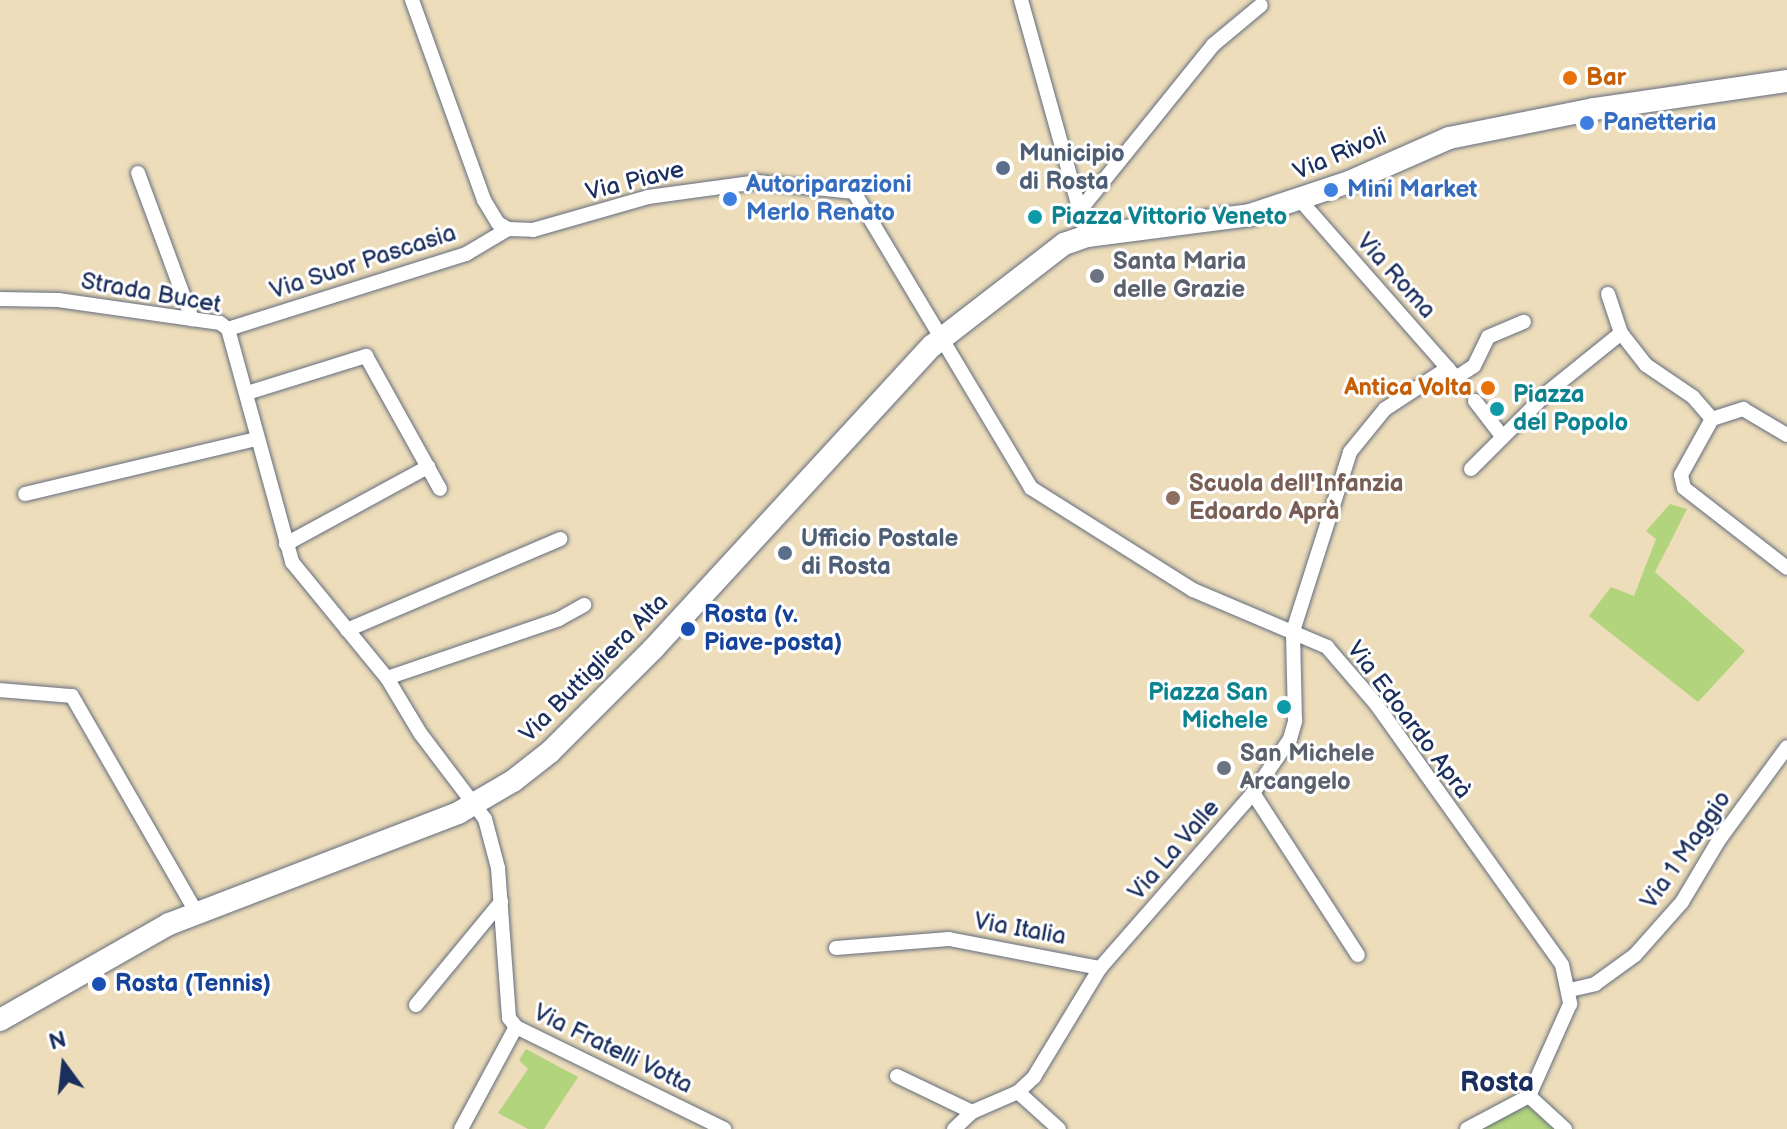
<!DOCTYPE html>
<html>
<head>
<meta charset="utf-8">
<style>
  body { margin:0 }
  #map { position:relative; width:1787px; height:1129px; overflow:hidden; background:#edddba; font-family:"Balsamiq Sans",sans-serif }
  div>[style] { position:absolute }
  .green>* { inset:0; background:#b1d47d }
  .street-tunnel>* { height:14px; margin-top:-7px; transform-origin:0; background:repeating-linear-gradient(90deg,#c3baa8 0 14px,transparent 0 21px) }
  .roads { filter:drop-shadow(0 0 2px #646c7e) drop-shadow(0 0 2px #646c7e) }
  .street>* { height:14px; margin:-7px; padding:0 7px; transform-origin:7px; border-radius:7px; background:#fff }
  .secondary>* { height:22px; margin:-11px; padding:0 11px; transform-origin:11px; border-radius:11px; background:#fff }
  .dots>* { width:22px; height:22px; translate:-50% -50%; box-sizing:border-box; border:4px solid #fff; border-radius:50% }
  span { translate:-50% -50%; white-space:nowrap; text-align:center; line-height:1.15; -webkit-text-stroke:6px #fff; paint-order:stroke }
  .food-label { font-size:24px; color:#c56008; font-weight:700 }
  .left { translate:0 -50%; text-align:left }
  .right { translate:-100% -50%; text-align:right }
  .shop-label { font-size:24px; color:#366cbe; font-weight:700 }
  .service-label { font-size:24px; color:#4e5e75; font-weight:700 }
  .street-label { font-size:24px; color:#1b2f5e }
  .culture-label { font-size:24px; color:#0d838f; font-weight:700 }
  .worship-label { font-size:24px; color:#5b616d; font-weight:700 }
  .education-label { font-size:24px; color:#785e54; font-weight:700 }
  .transit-label { font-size:24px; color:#164399; font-weight:700 }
  .quarter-label { font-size:28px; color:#1b2f5e; font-weight:700 }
  .north { position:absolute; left:24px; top:1025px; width:80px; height:80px; -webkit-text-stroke:6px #fff; paint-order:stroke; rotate:345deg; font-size:22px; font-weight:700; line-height:32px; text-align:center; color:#1b2f5e }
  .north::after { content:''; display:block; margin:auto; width:28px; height:36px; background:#1b2f5e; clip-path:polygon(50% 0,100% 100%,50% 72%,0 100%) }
</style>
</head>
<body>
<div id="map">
  <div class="green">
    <i style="clip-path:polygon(1670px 504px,1687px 509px,1655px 572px,1745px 651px,1698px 702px,1589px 616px,1611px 587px,1634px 596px,1656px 539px,1646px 531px)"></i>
    <i style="clip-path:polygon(526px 1049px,578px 1077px,544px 1129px,528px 1129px,498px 1113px,528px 1069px,519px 1060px)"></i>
    <i style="clip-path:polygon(1521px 1100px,1554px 1129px,1471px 1129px)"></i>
  </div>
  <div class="street-tunnel">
    <i style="left:1459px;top:381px;width:26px;rotate:51deg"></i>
  </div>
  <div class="roads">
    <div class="street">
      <i style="left:412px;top:0;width:213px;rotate:70.2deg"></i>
      <i style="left:484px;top:200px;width:27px;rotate:59deg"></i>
      <i style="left:498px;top:223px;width:12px;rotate:31deg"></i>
      <i style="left:508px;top:229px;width:25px;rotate:2deg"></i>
      <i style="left:533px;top:230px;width:120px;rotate:-16deg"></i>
      <i style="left:648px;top:197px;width:110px;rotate:-7.8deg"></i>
      <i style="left:757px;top:182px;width:98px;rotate:5.9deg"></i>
      <i style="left:854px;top:192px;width:345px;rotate:59.1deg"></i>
      <i style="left:1031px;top:488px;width:191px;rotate:32.2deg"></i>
      <i style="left:1193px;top:590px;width:146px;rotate:23deg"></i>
      <i style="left:1327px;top:647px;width:75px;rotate:49.3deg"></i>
      <i style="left:1376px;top:704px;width:320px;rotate:54.5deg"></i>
      <i style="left:1562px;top:965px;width:40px;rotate:78deg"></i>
      <i style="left:1570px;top:1004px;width:101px;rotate:114deg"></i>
      <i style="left:1021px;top:0;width:245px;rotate:74.4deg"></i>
      <i style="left:138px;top:173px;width:156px;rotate:69.7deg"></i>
      <i style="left:1300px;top:200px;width:241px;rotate:48.7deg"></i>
      <i style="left:1080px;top:210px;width:212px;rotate:-51.1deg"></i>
      <i style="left:1213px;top:45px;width:62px;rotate:-39.8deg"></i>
      <i style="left:1608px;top:294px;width:41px;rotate:71.6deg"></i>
      <i style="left:1621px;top:333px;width:41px;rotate:52deg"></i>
      <i style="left:1646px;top:365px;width:57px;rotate:34.2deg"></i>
      <i style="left:1693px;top:397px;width:29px;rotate:49deg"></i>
      <i style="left:1712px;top:419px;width:64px;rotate:119deg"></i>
      <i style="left:1681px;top:475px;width:13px;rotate:77deg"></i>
      <i style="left:1684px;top:488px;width:130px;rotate:37.8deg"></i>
      <i style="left:0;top:299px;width:58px;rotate:1deg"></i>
      <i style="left:58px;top:300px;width:164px;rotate:8.1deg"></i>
      <i style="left:220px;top:323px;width:10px;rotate:37deg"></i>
      <i style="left:228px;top:329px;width:242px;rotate:74.6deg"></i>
      <i style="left:292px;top:562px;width:150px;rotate:50.7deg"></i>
      <i style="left:387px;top:678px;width:64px;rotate:59deg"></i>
      <i style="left:420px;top:733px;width:108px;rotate:52.9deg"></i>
      <i style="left:485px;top:819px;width:51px;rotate:75.1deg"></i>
      <i style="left:498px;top:868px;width:150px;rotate:85.8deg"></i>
      <i style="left:509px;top:1018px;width:11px;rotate:52deg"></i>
      <i style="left:516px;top:1027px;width:232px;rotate:26.1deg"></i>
      <i style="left:228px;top:329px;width:250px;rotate:-17.5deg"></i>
      <i style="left:466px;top:254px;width:49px;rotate:-30.8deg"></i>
      <i style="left:1457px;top:377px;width:20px;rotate:-33deg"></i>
      <i style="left:1474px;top:366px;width:32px;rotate:-64deg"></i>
      <i style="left:1488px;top:337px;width:39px;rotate:-23deg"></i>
      <i style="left:247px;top:393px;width:125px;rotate:-17.3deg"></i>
      <i style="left:366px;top:356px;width:152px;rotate:60.9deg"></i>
      <i style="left:1475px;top:401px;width:44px;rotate:52.4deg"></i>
      <i style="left:1712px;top:419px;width:33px;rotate:-18deg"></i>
      <i style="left:1743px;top:409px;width:51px;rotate:30.6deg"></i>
      <i style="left:1471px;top:469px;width:109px;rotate:-45deg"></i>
      <i style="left:1548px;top:392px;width:94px;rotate:-38.9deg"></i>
      <i style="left:25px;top:494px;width:236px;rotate:-13.4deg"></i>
      <i style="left:286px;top:544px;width:162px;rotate:-28.5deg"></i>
      <i style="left:347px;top:630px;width:232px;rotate:-23.1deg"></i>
      <i style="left:387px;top:678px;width:182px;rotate:-18.9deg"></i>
      <i style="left:559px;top:619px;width:29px;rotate:-29deg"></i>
      <i style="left:0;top:690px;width:72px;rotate:4.8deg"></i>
      <i style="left:72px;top:696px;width:249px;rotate:60.1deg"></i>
      <i style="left:1253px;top:793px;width:193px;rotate:57.1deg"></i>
      <i style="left:836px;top:948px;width:113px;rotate:-4.6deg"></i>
      <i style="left:949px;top:939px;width:154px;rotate:10.9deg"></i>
      <i style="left:1570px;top:990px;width:26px;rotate:-13deg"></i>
      <i style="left:1595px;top:984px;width:49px;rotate:-35.9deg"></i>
      <i style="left:1635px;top:955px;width:71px;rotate:-48.4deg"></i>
      <i style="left:1682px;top:902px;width:72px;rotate:-59.2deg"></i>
      <i style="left:1719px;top:840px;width:115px;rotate:-53.8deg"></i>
      <i style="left:416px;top:1005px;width:134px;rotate:-50.5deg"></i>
      <i style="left:897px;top:1076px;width:83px;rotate:25.6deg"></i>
      <i style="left:1018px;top:1092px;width:55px;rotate:42.1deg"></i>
      <i style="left:1529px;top:1096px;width:49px;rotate:42.5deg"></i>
      <i style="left:461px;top:1129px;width:116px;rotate:-61.7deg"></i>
      <i style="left:954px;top:1129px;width:25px;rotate:-43deg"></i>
      <i style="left:972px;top:1112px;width:50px;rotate:-23.5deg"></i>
      <i style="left:1018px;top:1092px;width:22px;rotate:-43deg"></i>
      <i style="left:1034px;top:1077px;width:127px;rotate:-58.8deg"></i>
      <i style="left:1100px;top:968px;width:232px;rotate:-48.8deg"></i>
      <i style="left:1253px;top:793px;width:65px;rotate:-55.6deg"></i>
      <i style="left:1290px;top:739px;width:19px;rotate:-74deg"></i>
      <i style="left:1295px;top:721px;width:90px;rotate:-91.3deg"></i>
      <i style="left:1293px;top:631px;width:188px;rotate:-72.3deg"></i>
      <i style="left:1350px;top:452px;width:55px;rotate:-50.9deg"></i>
      <i style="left:1385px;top:409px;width:75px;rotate:-33.1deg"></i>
      <i style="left:1467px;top:1129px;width:70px;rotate:-28deg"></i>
    </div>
    <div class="secondary">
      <i style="left:0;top:1020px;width:194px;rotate:-29.6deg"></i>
      <i style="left:169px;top:924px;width:310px;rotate:-21deg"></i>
      <i style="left:458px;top:813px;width:64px;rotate:-30.2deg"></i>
      <i style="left:513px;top:781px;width:47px;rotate:-38.1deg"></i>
      <i style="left:550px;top:752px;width:146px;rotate:-45deg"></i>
      <i style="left:653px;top:649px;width:412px;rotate:-47.4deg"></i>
      <i style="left:932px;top:346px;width:167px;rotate:-37.7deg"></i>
      <i style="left:1064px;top:244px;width:24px;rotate:-19deg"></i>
      <i style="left:1087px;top:236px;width:164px;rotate:-7.3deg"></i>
      <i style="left:1250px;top:215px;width:104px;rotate:-18.4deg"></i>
      <i style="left:1349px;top:182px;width:109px;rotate:-23.7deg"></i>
      <i style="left:1449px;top:138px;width:148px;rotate:-11.3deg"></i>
      <i style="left:1594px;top:109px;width:195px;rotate:-8.3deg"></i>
    </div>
  </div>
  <div class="dots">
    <i style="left:1570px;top:78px;background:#e8710a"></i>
    <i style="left:1587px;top:123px;background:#3f7fe0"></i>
    <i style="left:1003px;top:168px;background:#5c6f8a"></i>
    <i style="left:1331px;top:190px;background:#3f7fe0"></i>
    <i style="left:730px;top:199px;background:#3f7fe0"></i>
    <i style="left:1035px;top:217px;background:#0f9aa8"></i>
    <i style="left:1097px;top:276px;background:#6b7280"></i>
    <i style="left:1488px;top:388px;background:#e8710a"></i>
    <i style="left:1497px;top:409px;background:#0f9aa8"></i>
    <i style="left:1173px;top:498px;background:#8d6e63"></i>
    <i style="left:785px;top:553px;background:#5c6f8a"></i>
    <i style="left:688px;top:629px;background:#1a4fb4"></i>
    <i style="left:1284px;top:707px;background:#0f9aa8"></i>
    <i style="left:1224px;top:768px;background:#6b7280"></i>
    <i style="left:99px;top:984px;background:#1a4fb4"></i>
  </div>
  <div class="food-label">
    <span class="left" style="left:1586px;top:78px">Bar</span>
    <span class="right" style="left:1472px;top:388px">Antica Volta</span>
  </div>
  <div class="shop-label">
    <span class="left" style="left:1603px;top:123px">Panetteria</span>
    <span class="left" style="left:746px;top:199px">Autoriparazioni<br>Merlo Renato</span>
    <span class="left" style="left:1347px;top:190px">Mini Market</span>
  </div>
  <div class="service-label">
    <span class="left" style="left:1019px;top:168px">Municipio<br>di Rosta</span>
    <span class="left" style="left:801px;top:553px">Ufficio Postale<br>di Rosta</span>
  </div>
  <div class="street-label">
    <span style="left:1340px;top:154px;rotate:-23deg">Via Rivoli</span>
    <span style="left:635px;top:181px;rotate:-14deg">Via Piave</span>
    <span style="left:363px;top:262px;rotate:-18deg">Via Suor Pascasia</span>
    <span style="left:1396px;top:276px;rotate:48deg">Via Roma</span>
    <span style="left:151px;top:293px;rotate:10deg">Strada Bucet</span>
    <span style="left:594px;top:668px;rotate:-45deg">Via Buttigliera Alta</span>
    <span style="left:1409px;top:720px;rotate:53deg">Via Edoardo Aprà</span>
    <span style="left:1174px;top:850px;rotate:-49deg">Via La Valle</span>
    <span style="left:1686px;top:850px;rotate:-55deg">Via 1 Maggio</span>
    <span style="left:1020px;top:929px;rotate:10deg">Via Italia</span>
    <span style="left:613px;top:1049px;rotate:26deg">Via Fratelli Votta</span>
  </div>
  <div class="culture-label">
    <span class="left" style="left:1051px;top:217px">Piazza Vittorio Veneto</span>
    <span class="left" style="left:1513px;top:409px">Piazza<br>del Popolo</span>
    <span class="right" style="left:1268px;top:707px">Piazza San<br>Michele</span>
  </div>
  <div class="worship-label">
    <span class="left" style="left:1113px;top:276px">Santa Maria<br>delle Grazie</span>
    <span class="left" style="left:1240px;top:768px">San Michele<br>Arcangelo</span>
  </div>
  <div class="education-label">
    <span class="left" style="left:1189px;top:498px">Scuola dell'Infanzia<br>Edoardo Aprà</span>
  </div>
  <div class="transit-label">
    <span class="left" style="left:704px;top:629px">Rosta (v.<br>Piave-posta)</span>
    <span class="left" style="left:115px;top:984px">Rosta (Tennis)</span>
  </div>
  <div class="quarter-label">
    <span style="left:1497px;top:1083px">Rosta</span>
  </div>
  <div class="north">N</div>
</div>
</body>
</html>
